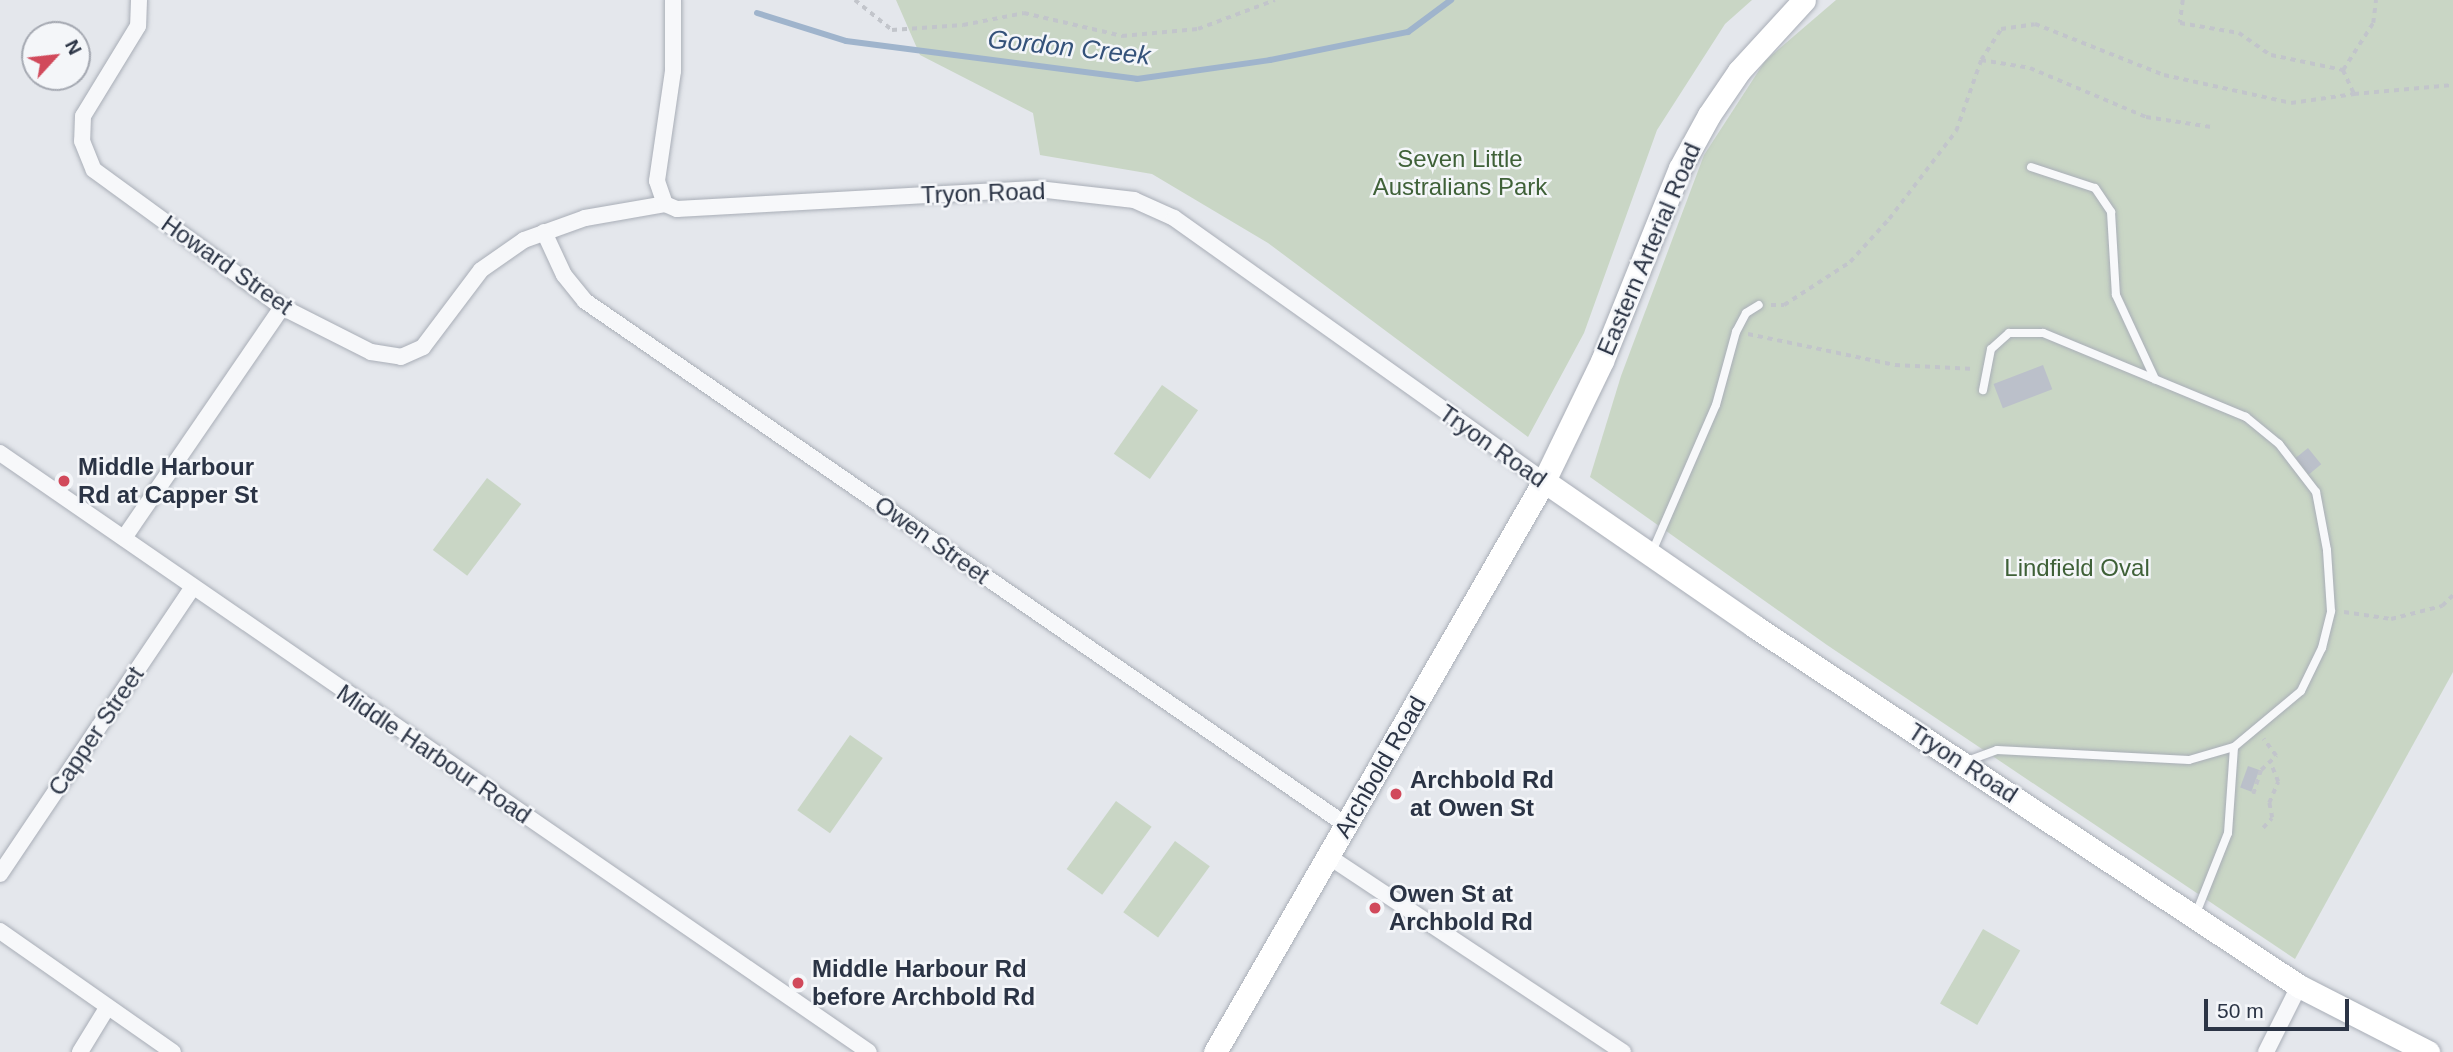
<!DOCTYPE html>
<html>
<head>
<meta charset="utf-8">
<style>
  body { margin:0 }
  #map { position:relative; width:2453px; height:1052px; overflow:hidden; background:#e4e7ec; font-family:Arial,sans-serif }
  div>[style] { position:absolute }
  .green>* { inset:0; background:#c9d6c5; transform-origin:0 0 }
  .stream>* { height:6px; margin:-3px; padding:0 3px; transform-origin:3px; border-radius:3px; background:#9fb4cc }
  .building>* { inset:0; background:#bbc0ca; transform-origin:0 0 }
  .path>* { height:3.5px; margin-top:-1.75px; transform-origin:0; background:repeating-linear-gradient(90deg,#c2c5cb 0 5px,transparent 0 10px) }
  .roads { filter:drop-shadow(0 0 2px #a9aeb7) drop-shadow(0 0 2px #a9aeb7) }
  .lane>* { height:8px; margin:-4px; padding:0 4px; transform-origin:4px; border-radius:4px; background:#f7f8fa }
  .street>* { height:16px; margin:-8px; padding:0 8px; transform-origin:8px; border-radius:8px; background:#f7f8fa }
  .secondary>* { height:23px; margin:-11.5px; padding:0 11.5px; transform-origin:11.5px; border-radius:11.5px; background:#fff }
  .dots>* { width:19px; height:19px; translate:-50% -50%; box-sizing:border-box; border:4px solid #f4f6f9; border-radius:50% }
  span { translate:-50% -50%; white-space:nowrap; text-align:center; line-height:1.15; -webkit-text-stroke:5px #f4f6f9; paint-order:stroke }
  .park-label { font-size:24px; color:#3f6138 }
  .street-label { font-size:24px; color:#2b3445 }
  .poi-label { font-size:24px; color:#2b3445; font-weight:700 }
  .left { translate:0 -50%; text-align:left }
  .water-label { font-size:26px; color:#34527a; font-style:italic }
  .north { position:absolute; left:21px; top:21px; width:70px; height:70px; box-sizing:border-box; background:#f4f6f9; border:2px solid #a4a8b1; border-radius:50%; rotate:63deg; font-size:19px; font-weight:700; line-height:28px; text-align:center; color:#2b3445 }
  .north::after { content:''; display:block; margin:auto; width:24px; height:32px; background:#d1495b; clip-path:polygon(50% 0,100% 100%,50% 72%,0 100%) }
  .scale { position:absolute; left:2204px; top:999px; width:145px; height:32px; box-sizing:border-box; border:4px solid #2b3445; border-top:0; padding-left:9px; font-size:21px; line-height:24px; white-space:nowrap; color:#2b3445; -webkit-text-stroke:5px #f4f6f9; paint-order:stroke }
</style>
</head>
<body>
<div id="map">
  <div class="green">
    <i style="clip-path:polygon(896px 0,1752px 0,1725px 24px,1657px 130px,1584px 333px,1528px 437px,1268px 243px,1152px 174px,1040px 155px,1033px 113px,920px 55px)"></i>
    <i style="clip-path:polygon(1836px 0,2453px 0,2453px 672px,2295px 959px,1827px 645px,1590px 477px,1621px 376px,1704px 155px,1765px 61px)"></i>
    <i style="left:1162px;top:385px;width:44px;height:84px;rotate:35deg"></i>
    <i style="left:487px;top:478px;width:43px;height:90px;rotate:37deg"></i>
    <i style="left:850px;top:735px;width:40px;height:92px;rotate:35deg"></i>
    <i style="left:1116px;top:801px;width:44px;height:84px;rotate:36deg"></i>
    <i style="left:1175px;top:841px;width:43px;height:88px;rotate:36deg"></i>
    <i style="left:1983px;top:929px;width:43px;height:86px;rotate:30deg"></i>
  </div>
  <div class="stream">
    <i style="left:757px;top:13px;width:93px;rotate:17.5deg"></i>
    <i style="left:846px;top:41px;width:293px;rotate:7.4deg"></i>
    <i style="left:1137px;top:79px;width:134px;rotate:-8.1deg"></i>
    <i style="left:1270px;top:60px;width:141px;rotate:-11.5deg"></i>
    <i style="left:1408px;top:32px;width:54px;rotate:-36.7deg"></i>
  </div>
  <div class="building">
    <i style="left:2043px;top:365px;width:26px;height:53px;rotate:69deg"></i>
    <i style="left:2308px;top:448px;width:21px;height:16px;rotate:51deg"></i>
    <i style="left:2248px;top:766px;width:12px;height:23px;rotate:20deg"></i>
  </div>
  <div class="path">
    <i style="left:855px;top:0;width:48px;rotate:39deg"></i>
    <i style="left:892px;top:30px;width:71px;rotate:-4deg"></i>
    <i style="left:963px;top:25px;width:62px;rotate:-11.1deg"></i>
    <i style="left:1024px;top:13px;width:101px;rotate:13.2deg"></i>
    <i style="left:1122px;top:36px;width:76px;rotate:-5.3deg"></i>
    <i style="left:1198px;top:29px;width:82px;rotate:-20.6deg"></i>
    <i style="left:2183px;top:0;width:23px;rotate:97deg"></i>
    <i style="left:2180px;top:23px;width:60px;rotate:9.6deg"></i>
    <i style="left:2239px;top:33px;width:39px;rotate:35deg"></i>
    <i style="left:2271px;top:55px;width:74px;rotate:11.8deg"></i>
    <i style="left:2343px;top:70px;width:26px;rotate:65deg"></i>
    <i style="left:2354px;top:94px;width:99px;rotate:-5.2deg"></i>
    <i style="left:1981px;top:60px;width:50px;rotate:9.3deg"></i>
    <i style="left:2030px;top:68px;width:126px;rotate:22.9deg"></i>
    <i style="left:2146px;top:117px;width:66px;rotate:8.7deg"></i>
    <i style="left:2343px;top:70px;width:56px;rotate:-57.4deg"></i>
    <i style="left:2373px;top:23px;width:23px;rotate:-83deg"></i>
    <i style="left:1771px;top:305px;width:13px"></i>
    <i style="left:1784px;top:305px;width:79px;rotate:-33.1deg"></i>
    <i style="left:1850px;top:262px;width:58px;rotate:-47.8deg"></i>
    <i style="left:1889px;top:219px;width:111px;rotate:-52.7deg"></i>
    <i style="left:1956px;top:131px;width:75px;rotate:-70.6deg"></i>
    <i style="left:1981px;top:60px;width:37px;rotate:-57deg"></i>
    <i style="left:2001px;top:29px;width:34px;rotate:-8deg"></i>
    <i style="left:2035px;top:24px;width:139px;rotate:21.6deg"></i>
    <i style="left:2164px;top:75px;width:130px;rotate:12.4deg"></i>
    <i style="left:2291px;top:103px;width:64px;rotate:-8.1deg"></i>
    <i style="left:1748px;top:334px;width:150px;rotate:11.9deg"></i>
    <i style="left:1895px;top:365px;width:80px;rotate:2.9deg"></i>
    <i style="left:2344px;top:612px;width:48px;rotate:8.5deg"></i>
    <i style="left:2391px;top:619px;width:53px;rotate:-14.3deg"></i>
    <i style="left:2442px;top:606px;width:16px;rotate:-45deg"></i>
    <i style="left:2253px;top:794px;width:25px;rotate:-72deg"></i>
    <i style="left:2261px;top:770px;width:21px;rotate:-43deg"></i>
    <i style="left:2276px;top:756px;width:21px;rotate:-127deg"></i>
    <i style="left:2263px;top:828px;width:13px;rotate:-48deg"></i>
    <i style="left:2272px;top:818px;width:15px;rotate:-101deg"></i>
    <i style="left:2269px;top:803px;width:23px;rotate:-67deg"></i>
    <i style="left:2278px;top:782px;width:22px;rotate:-112deg"></i>
  </div>
  <div class="roads">
    <div class="lane">
      <i style="left:2031px;top:167px;width:67px;rotate:18.2deg"></i>
      <i style="left:2095px;top:188px;width:29px;rotate:56deg"></i>
      <i style="left:2111px;top:212px;width:83px;rotate:86.6deg"></i>
      <i style="left:2116px;top:295px;width:93px;rotate:65.1deg"></i>
      <i style="left:1652px;top:552px;width:160px;rotate:-66.5deg"></i>
      <i style="left:1716px;top:405px;width:76px;rotate:-74.7deg"></i>
      <i style="left:1736px;top:332px;width:21px;rotate:-62deg"></i>
      <i style="left:1746px;top:313px;width:15px;rotate:-32deg"></i>
      <i style="left:1967px;top:761px;width:32px;rotate:-20deg"></i>
      <i style="left:1997px;top:750px;width:192px;rotate:3deg"></i>
      <i style="left:2189px;top:760px;width:47px;rotate:-16.1deg"></i>
      <i style="left:2234px;top:747px;width:87px;rotate:-39.9deg"></i>
      <i style="left:2301px;top:691px;width:48px;rotate:-64deg"></i>
      <i style="left:2322px;top:648px;width:38px;rotate:-76deg"></i>
      <i style="left:2331px;top:611px;width:61px;rotate:-93.8deg"></i>
      <i style="left:2327px;top:550px;width:59px;rotate:-100.7deg"></i>
      <i style="left:2316px;top:492px;width:61px;rotate:-127.6deg"></i>
      <i style="left:2279px;top:444px;width:43px;rotate:-140.7deg"></i>
      <i style="left:2246px;top:417px;width:220px;rotate:-157.5deg"></i>
      <i style="left:2043px;top:333px;width:34px;rotate:180deg"></i>
      <i style="left:2009px;top:333px;width:24px;rotate:138deg"></i>
      <i style="left:1991px;top:349px;width:42px;rotate:101deg"></i>
      <i style="left:2195px;top:916px;width:89px;rotate:-68.3deg"></i>
      <i style="left:2228px;top:833px;width:86px;rotate:-86deg"></i>
    </div>
    <div class="street">
      <i style="left:139px;top:0;width:26px;rotate:92deg"></i>
      <i style="left:138px;top:26px;width:105px;rotate:121.4deg"></i>
      <i style="left:83px;top:116px;width:25px;rotate:92deg"></i>
      <i style="left:82px;top:141px;width:31px;rotate:68deg"></i>
      <i style="left:94px;top:170px;width:233px;rotate:36.1deg"></i>
      <i style="left:282px;top:307px;width:100px;rotate:26.8deg"></i>
      <i style="left:371px;top:352px;width:30px;rotate:9deg"></i>
      <i style="left:401px;top:357px;width:24px;rotate:-24deg"></i>
      <i style="left:423px;top:347px;width:96px;rotate:-53deg"></i>
      <i style="left:481px;top:270px;width:52px;rotate:-34.9deg"></i>
      <i style="left:524px;top:240px;width:65px;rotate:-19.8deg"></i>
      <i style="left:585px;top:218px;width:81px;rotate:-9.9deg"></i>
      <i style="left:673px;top:0;width:71px;rotate:90deg"></i>
      <i style="left:673px;top:71px;width:111px;rotate:98.3deg"></i>
      <i style="left:657px;top:181px;width:24px;rotate:71deg"></i>
      <i style="left:665px;top:204px;width:13px;rotate:23deg"></i>
      <i style="left:677px;top:209px;width:362px;rotate:-3.2deg"></i>
      <i style="left:1038px;top:189px;width:97px;rotate:6.5deg"></i>
      <i style="left:1134px;top:200px;width:44px;rotate:24.2deg"></i>
      <i style="left:1174px;top:218px;width:454px;rotate:35.4deg"></i>
      <i style="left:544px;top:232px;width:47px;rotate:65.1deg"></i>
      <i style="left:564px;top:275px;width:33px;rotate:51deg"></i>
      <i style="left:585px;top:301px;width:924px;rotate:34.55deg"></i>
      <i style="left:0;top:453px;width:1055px;rotate:34.58deg"></i>
      <i style="left:124px;top:538px;width:280px;rotate:-55.6deg"></i>
      <i style="left:1328px;top:856px;width:354px;rotate:33.6deg"></i>
      <i style="left:0;top:874px;width:344px;rotate:-56.1deg"></i>
      <i style="left:0;top:931px;width:211px;rotate:35deg"></i>
      <i style="left:80px;top:1052px;width:52px;rotate:-58.5deg"></i>
      <i style="left:2266px;top:1052px;width:74px;rotate:-63.4deg"></i>
    </div>
    <div class="secondary">
      <i style="left:1544px;top:481px;width:255px;rotate:34.6deg"></i>
      <i style="left:1754px;top:626px;width:653px;rotate:33.45deg"></i>
      <i style="left:2299px;top:986px;width:145px;rotate:27.1deg"></i>
      <i style="left:1215px;top:1052px;width:659px;rotate:-60.05deg"></i>
      <i style="left:1544px;top:481px;width:133px;rotate:-64.2deg"></i>
      <i style="left:1602px;top:361px;width:208px;rotate:-68deg"></i>
      <i style="left:1680px;top:168px;width:60px;rotate:-61.3deg"></i>
      <i style="left:1709px;top:115px;width:53px;rotate:-55.7deg"></i>
      <i style="left:1739px;top:71px;width:96px;rotate:-47.5deg"></i>
    </div>
  </div>
  <div class="dots">
    <i style="left:64px;top:481px;background:#d1495b"></i>
    <i style="left:1396px;top:794px;background:#d1495b"></i>
    <i style="left:1375px;top:908px;background:#d1495b"></i>
    <i style="left:798px;top:983px;background:#d1495b"></i>
  </div>
  <div class="park-label">
    <span style="left:1460px;top:173px">Seven Little<br>Australians Park</span>
    <span style="left:2077px;top:568px">Lindfield Oval</span>
  </div>
  <div class="street-label">
    <span style="left:983px;top:193px;rotate:-2deg">Tryon Road</span>
    <span style="left:1649px;top:249px;rotate:-67deg">Eastern Arterial Road</span>
    <span style="left:227px;top:265px;rotate:35deg">Howard Street</span>
    <span style="left:1493px;top:446px;rotate:35deg">Tryon Road</span>
    <span style="left:932px;top:540px;rotate:35deg">Owen Street</span>
    <span style="left:96px;top:731px;rotate:-56deg">Capper Street</span>
    <span style="left:434px;top:754px;rotate:34deg">Middle Harbour Road</span>
    <span style="left:1963px;top:763px;rotate:33deg">Tryon Road</span>
    <span style="left:1380px;top:767px;rotate:-60deg">Archbold Road</span>
  </div>
  <div class="poi-label">
    <span class="left" style="left:78px;top:481px">Middle Harbour<br>Rd at Capper St</span>
    <span class="left" style="left:1410px;top:794px">Archbold Rd<br>at Owen St</span>
    <span class="left" style="left:1389px;top:908px">Owen St at<br>Archbold Rd</span>
    <span class="left" style="left:812px;top:983px">Middle Harbour Rd<br>before Archbold Rd</span>
  </div>
  <div class="water-label">
    <span style="left:1069px;top:48px;rotate:6deg">Gordon Creek</span>
  </div>
  <div class="north">N</div>
  <div class="scale">50 m</div>
</div>
</body>
</html>
